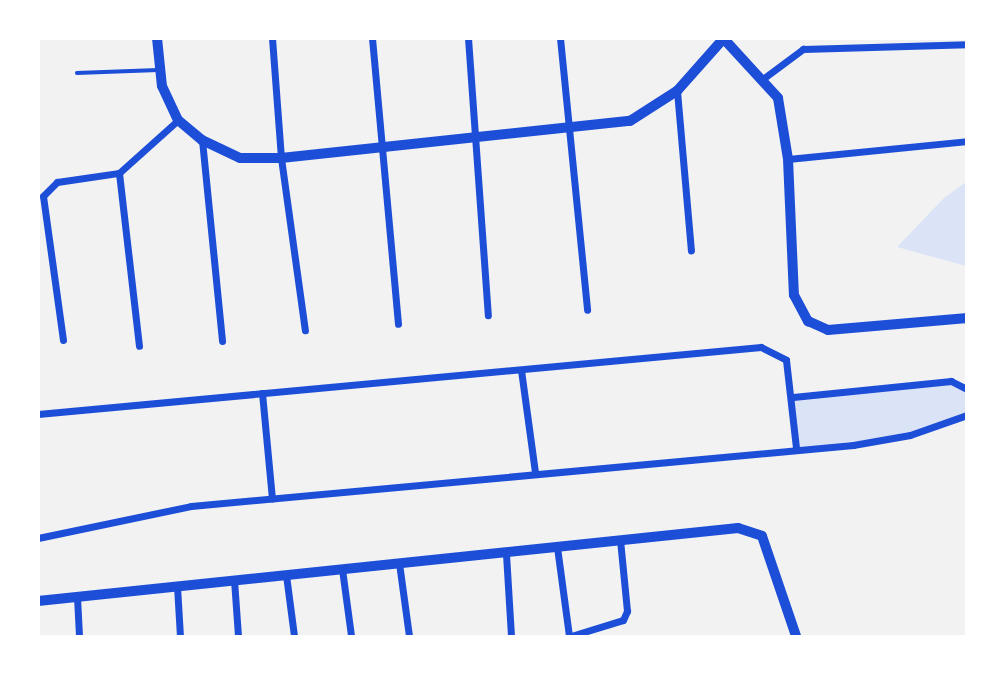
<!DOCTYPE html>
<html>
<head>
<meta charset="utf-8">
<style>
  body { margin:0 }
  #map { position:relative; width:1005px; height:675px; overflow:hidden; background:#f2f2f2; font-family:"Work Sans",sans-serif }
  div>[style] { position:absolute }
  .green>* { inset:0; background:#dbe4f7 }
  .service>* { height:3.5px; margin:-1.75px; padding:0 1.75px; transform-origin:1.75px; border-radius:1.75px; background:#1d4ed8 }
  .minor>* { height:7px; margin:-3.5px; padding:0 3.5px; transform-origin:3.5px; border-radius:3.5px; background:#1d4ed8 }
  .tertiary>* { height:10px; margin:-5px; padding:0 5px; transform-origin:5px; border-radius:5px; background:#1d4ed8 }
  span { translate:-50% -50%; white-space:nowrap; text-align:center; line-height:1.15; -webkit-text-stroke:7px #fff; paint-order:stroke }
  .frame { position:absolute; inset:0; border:40px solid #fff; pointer-events:none }
</style>
</head>
<body>
<div id="map">
  <div class="green">
    <i style="clip-path:polygon(966px 182px,966px 266px,897px 247px,944px 198px)"></i>
    <i style="clip-path:polygon(941px 382px,966px 389px,966px 415px,910px 435px,796px 448px,793px 397px)"></i>
  </div>
  <div class="service">
    <i style="left:77px;top:73px;width:81px;rotate:-2.1deg"></i>
  </div>
  <div class="minor">
    <i style="left:272px;top:38px;width:120px;rotate:85.7deg"></i>
    <i style="left:281px;top:158px;width:174px;rotate:82.1deg"></i>
    <i style="left:372px;top:38px;width:287px;rotate:84.8deg"></i>
    <i style="left:468px;top:38px;width:278px;rotate:85.9deg"></i>
    <i style="left:560px;top:38px;width:273px;rotate:84.3deg"></i>
    <i style="left:764px;top:78px;width:49px;rotate:-36.6deg"></i>
    <i style="left:803px;top:49px;width:164px;rotate:-1.7deg"></i>
    <i style="left:677px;top:91px;width:160px;rotate:85deg"></i>
    <i style="left:202px;top:140px;width:202px;rotate:84.3deg"></i>
    <i style="left:788px;top:159px;width:180px;rotate:-5.7deg"></i>
    <i style="left:119px;top:173px;width:174px;rotate:83.4deg"></i>
    <i style="left:63px;top:340px;width:145px;rotate:-97.9deg"></i>
    <i style="left:43px;top:196px;width:20px;rotate:-45deg"></i>
    <i style="left:57px;top:182px;width:63px;rotate:-8.3deg"></i>
    <i style="left:119px;top:173px;width:79px;rotate:-41.9deg"></i>
    <i style="left:521px;top:370px;width:103px;rotate:82.2deg"></i>
    <i style="left:262px;top:393px;width:106px;rotate:84.6deg"></i>
    <i style="left:793px;top:397px;width:159px;rotate:-5.8deg"></i>
    <i style="left:951px;top:381px;width:18px;rotate:27deg"></i>
    <i style="left:38px;top:414px;width:726px;rotate:-5.29deg"></i>
    <i style="left:761px;top:347px;width:28px;rotate:27deg"></i>
    <i style="left:786px;top:360px;width:89px;rotate:83.5deg"></i>
    <i style="left:38px;top:538px;width:156px;rotate:-11.8deg"></i>
    <i style="left:191px;top:506px;width:665px;rotate:-5.26deg"></i>
    <i style="left:853px;top:445px;width:58px;rotate:-10deg"></i>
    <i style="left:910px;top:435px;width:60px;rotate:-19.3deg"></i>
    <i style="left:557px;top:547px;width:90px;rotate:82.3deg"></i>
    <i style="left:506px;top:554px;width:82px;rotate:86.5deg"></i>
    <i style="left:399px;top:563px;width:74px;rotate:82.2deg"></i>
    <i style="left:342px;top:569px;width:68px;rotate:82.3deg"></i>
    <i style="left:286px;top:575px;width:62px;rotate:82.5deg"></i>
    <i style="left:234px;top:580px;width:56px;rotate:85.9deg"></i>
    <i style="left:177px;top:586px;width:50px;rotate:86.6deg"></i>
    <i style="left:77px;top:597px;width:39px;rotate:87deg"></i>
    <i style="left:571px;top:636px;width:54px;rotate:-17.1deg"></i>
    <i style="left:623px;top:620px;width:10px;rotate:-66deg"></i>
    <i style="left:627px;top:611px;width:72px;rotate:-95.6deg"></i>
  </div>
  <div class="tertiary">
    <i style="left:157px;top:38px;width:48px;rotate:84.1deg"></i>
    <i style="left:162px;top:86px;width:38px;rotate:65deg"></i>
    <i style="left:178px;top:120px;width:31px;rotate:40deg"></i>
    <i style="left:202px;top:140px;width:42px;rotate:25.3deg"></i>
    <i style="left:240px;top:158px;width:41px"></i>
    <i style="left:281px;top:158px;width:351px;rotate:-6.1deg"></i>
    <i style="left:630px;top:121px;width:56px;rotate:-32.6deg"></i>
    <i style="left:677px;top:91px;width:71px;rotate:-48.4deg"></i>
    <i style="left:724px;top:39px;width:80px;rotate:47.5deg"></i>
    <i style="left:778px;top:98px;width:62px;rotate:80.7deg"></i>
    <i style="left:788px;top:159px;width:136px;rotate:87.5deg"></i>
    <i style="left:794px;top:295px;width:30px;rotate:62deg"></i>
    <i style="left:808px;top:321px;width:22px;rotate:24deg"></i>
    <i style="left:828px;top:330px;width:140px;rotate:-4.9deg"></i>
    <i style="left:38px;top:601px;width:704px;rotate:-5.95deg"></i>
    <i style="left:738px;top:528px;width:25px;rotate:18deg"></i>
    <i style="left:762px;top:536px;width:106px;rotate:71.2deg"></i>
  </div>
  <div class="frame"></div>
</div>
</body>
</html>
